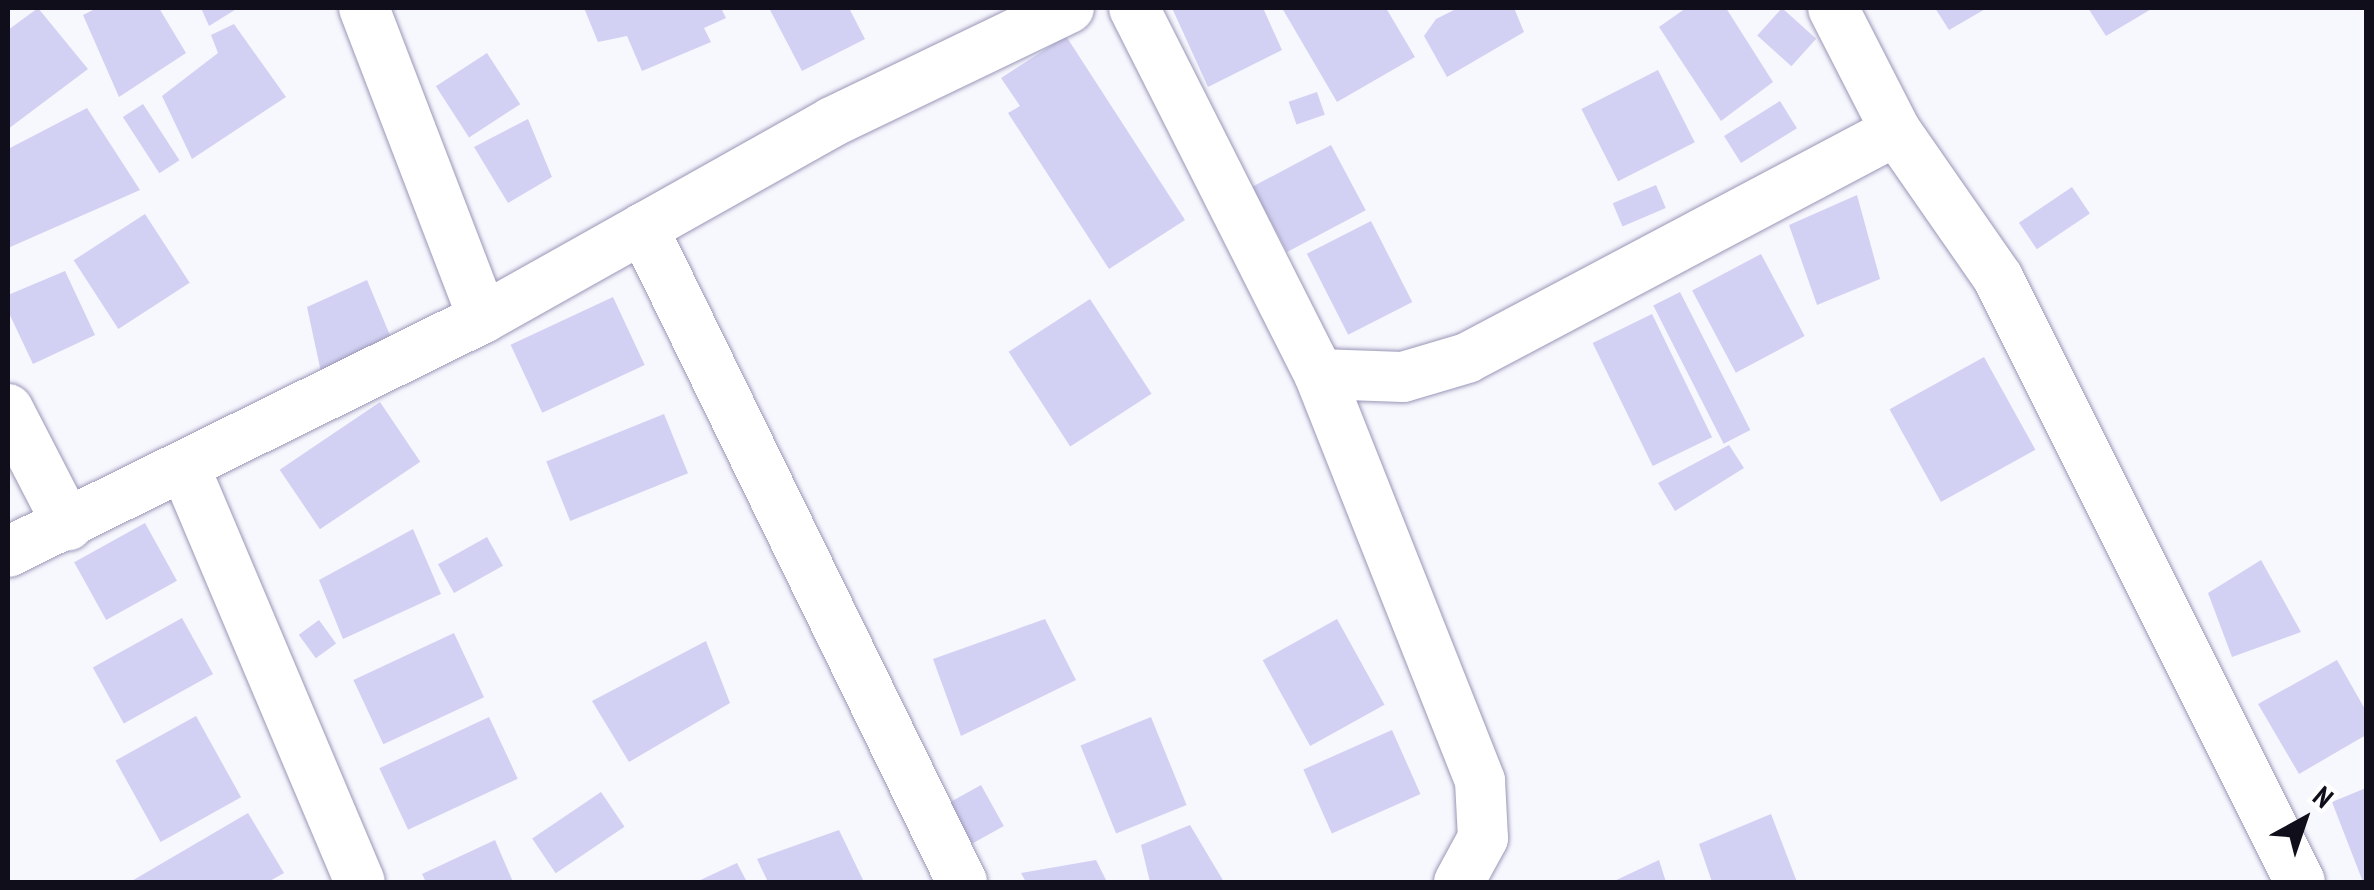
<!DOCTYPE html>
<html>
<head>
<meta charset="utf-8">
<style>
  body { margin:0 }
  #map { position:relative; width:2374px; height:890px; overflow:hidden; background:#f7f7fe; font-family:"PT Sans Narrow",sans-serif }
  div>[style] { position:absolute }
  .building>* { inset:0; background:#d3d1f3; transform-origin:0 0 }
  .roads { filter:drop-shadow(0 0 2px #9997b7) drop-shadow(0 0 2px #9997b7) }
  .minor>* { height:50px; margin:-25px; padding:0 25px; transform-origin:25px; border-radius:25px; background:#fff }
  span { translate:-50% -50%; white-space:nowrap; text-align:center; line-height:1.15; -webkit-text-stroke:10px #fff; paint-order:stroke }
  .frame { position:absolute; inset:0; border:10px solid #0f0e1a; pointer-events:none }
  .north { position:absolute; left:2254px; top:770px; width:100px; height:100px; -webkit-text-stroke:8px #fff; paint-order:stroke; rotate:40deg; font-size:28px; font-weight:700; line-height:40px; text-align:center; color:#0f0e1a }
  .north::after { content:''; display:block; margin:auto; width:35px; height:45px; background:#0f0e1a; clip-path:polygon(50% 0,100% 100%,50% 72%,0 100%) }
</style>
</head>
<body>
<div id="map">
  <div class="building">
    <i style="clip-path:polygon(38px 8px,88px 69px,8px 129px,8px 30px)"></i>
    <i style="clip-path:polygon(97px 8px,159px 8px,186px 53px,119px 97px,83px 15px)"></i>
    <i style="clip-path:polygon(201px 8px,238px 8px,209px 26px)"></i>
    <i style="clip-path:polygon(584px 8px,721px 8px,726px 18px,704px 28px,711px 42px,642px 71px,627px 36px,598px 42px)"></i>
    <i style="clip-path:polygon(769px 8px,849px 8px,865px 39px,802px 71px)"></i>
    <i style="clip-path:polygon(1172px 8px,1263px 8px,1282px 50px,1208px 87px)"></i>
    <i style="clip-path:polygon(1282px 8px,1386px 8px,1415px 57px,1337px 102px)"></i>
    <i style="clip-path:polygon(1458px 8px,1514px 8px,1524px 32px,1447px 77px,1424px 36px,1436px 19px)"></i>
    <i style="clip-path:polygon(1686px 8px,1726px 8px,1773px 82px,1721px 121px,1659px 27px)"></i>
    <i style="left:1782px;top:8px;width:46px;height:37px;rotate:42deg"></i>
    <i style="clip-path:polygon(1935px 8px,1987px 8px,1949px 30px)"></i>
    <i style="clip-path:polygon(2088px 8px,2153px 8px,2106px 36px)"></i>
    <i style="clip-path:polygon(234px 24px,286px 97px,192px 159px,162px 96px,218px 53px,211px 35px)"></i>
    <i style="clip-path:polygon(1066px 36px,1185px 220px,1109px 269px,1008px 113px,1020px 106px,1001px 78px)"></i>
    <i style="left:487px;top:53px;width:61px;height:61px;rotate:57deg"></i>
    <i style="left:1658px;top:70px;width:81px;height:86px;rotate:63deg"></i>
    <i style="left:1317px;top:92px;width:24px;height:30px;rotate:71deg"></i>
    <i style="left:1780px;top:101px;width:32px;height:66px;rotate:58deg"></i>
    <i style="left:143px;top:104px;width:67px;height:24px;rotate:57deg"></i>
    <i style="clip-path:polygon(87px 108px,140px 190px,8px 248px,8px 149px)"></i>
    <i style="clip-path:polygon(528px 119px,552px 177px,508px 203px,474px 147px)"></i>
    <i style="left:1331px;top:145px;width:74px;height:89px;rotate:62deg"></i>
    <i style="left:1656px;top:185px;width:25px;height:47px;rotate:67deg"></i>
    <i style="left:2072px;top:187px;width:32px;height:64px;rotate:56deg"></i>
    <i style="clip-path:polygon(1857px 195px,1880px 279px,1817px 305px,1789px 225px)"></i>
    <i style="left:145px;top:214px;width:82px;height:85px;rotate:57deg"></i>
    <i style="left:1371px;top:221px;width:91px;height:72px;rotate:63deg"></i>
    <i style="left:1761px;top:254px;width:93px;height:78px;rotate:62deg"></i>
    <i style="clip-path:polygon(65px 271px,95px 335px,33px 364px,8px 311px,8px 295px)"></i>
    <i style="clip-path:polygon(367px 280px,394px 345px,321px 372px,307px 307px)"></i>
    <i style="left:1680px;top:292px;width:155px;height:30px;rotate:63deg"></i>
    <i style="left:613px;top:297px;width:75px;height:113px;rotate:65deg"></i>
    <i style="left:1090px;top:299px;width:113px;height:97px;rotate:57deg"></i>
    <i style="left:1652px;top:314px;width:137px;height:66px;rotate:64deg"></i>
    <i style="left:1984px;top:357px;width:106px;height:108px;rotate:61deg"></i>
    <i style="left:380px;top:402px;width:72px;height:121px;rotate:56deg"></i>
    <i style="left:664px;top:414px;width:64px;height:127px;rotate:68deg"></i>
    <i style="clip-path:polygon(1729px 445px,1744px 468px,1675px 511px,1658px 483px)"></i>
    <i style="left:145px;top:523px;width:66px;height:81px;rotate:61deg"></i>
    <i style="clip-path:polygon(413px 529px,441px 594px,343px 639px,319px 580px)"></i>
    <i style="left:487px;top:537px;width:33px;height:56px;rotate:61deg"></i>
    <i style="clip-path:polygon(2261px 560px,2301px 632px,2232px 657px,2208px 593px)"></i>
    <i style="left:182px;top:618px;width:64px;height:102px;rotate:61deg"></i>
    <i style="clip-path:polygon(1045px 619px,1076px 680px,961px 736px,933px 659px)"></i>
    <i style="left:1337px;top:619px;width:98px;height:85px;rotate:61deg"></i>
    <i style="left:319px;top:620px;width:29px;height:25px;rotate:54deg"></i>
    <i style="left:454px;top:633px;width:71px;height:111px;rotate:65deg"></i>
    <i style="clip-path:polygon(706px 641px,730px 703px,629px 762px,592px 701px)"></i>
    <i style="clip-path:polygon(2337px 660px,2366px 711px,2366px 735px,2299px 774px,2258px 704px)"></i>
    <i style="left:196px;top:716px;width:93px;height:92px;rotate:61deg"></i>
    <i style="left:489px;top:717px;width:68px;height:121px;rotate:65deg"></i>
    <i style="left:1151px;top:717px;width:95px;height:76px;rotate:68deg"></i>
    <i style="left:1392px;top:730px;width:70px;height:97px;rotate:66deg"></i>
    <i style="left:981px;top:785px;width:47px;height:40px;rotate:61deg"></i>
    <i style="clip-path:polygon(2366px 788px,2366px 882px,2363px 882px,2332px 802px)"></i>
    <i style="left:601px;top:792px;width:42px;height:83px;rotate:56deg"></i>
    <i style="clip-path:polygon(248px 813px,284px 873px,268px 882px,130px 882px)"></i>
    <i style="clip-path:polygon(1771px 814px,1797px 882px,1712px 882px,1699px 844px)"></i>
    <i style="clip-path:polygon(1190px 825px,1224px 882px,1150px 882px,1141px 845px)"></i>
    <i style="clip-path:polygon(839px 830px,864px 882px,768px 882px,757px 859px)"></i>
    <i style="clip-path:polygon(495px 840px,513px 882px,426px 882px,422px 874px)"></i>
    <i style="clip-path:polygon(1096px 860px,1107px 882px,1026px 882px,1021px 873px)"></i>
    <i style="clip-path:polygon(1659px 860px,1666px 882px,1612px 882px)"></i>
    <i style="clip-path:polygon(737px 863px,747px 882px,696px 882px)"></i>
  </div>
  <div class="roads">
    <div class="minor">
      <i style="left:364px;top:8px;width:332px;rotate:69deg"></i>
      <i style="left:1134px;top:8px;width:410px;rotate:63.2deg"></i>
      <i style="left:1319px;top:374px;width:438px;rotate:68.4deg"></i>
      <i style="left:1480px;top:781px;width:57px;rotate:87deg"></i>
      <i style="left:1483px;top:838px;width:50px;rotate:118.6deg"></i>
      <i style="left:1833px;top:8px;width:138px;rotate:62.9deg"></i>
      <i style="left:1896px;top:131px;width:179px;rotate:55.2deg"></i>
      <i style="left:1998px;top:278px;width:675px;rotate:63.43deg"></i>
      <i style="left:643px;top:228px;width:728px;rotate:64deg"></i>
      <i style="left:1319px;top:374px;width:84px;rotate:2deg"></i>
      <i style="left:1403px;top:377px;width:67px;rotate:-16.5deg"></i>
      <i style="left:1467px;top:358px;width:485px;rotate:-27.9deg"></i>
      <i style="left:8px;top:409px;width:131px;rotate:62.7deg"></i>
      <i style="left:185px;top:468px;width:449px;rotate:67.1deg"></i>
      <i style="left:8px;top:552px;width:530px;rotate:-26.23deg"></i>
      <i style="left:483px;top:318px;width:400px;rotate:-29.3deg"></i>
      <i style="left:832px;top:122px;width:263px;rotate:-25.7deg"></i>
    </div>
  </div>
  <div class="frame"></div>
  <div class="north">N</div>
</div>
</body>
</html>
